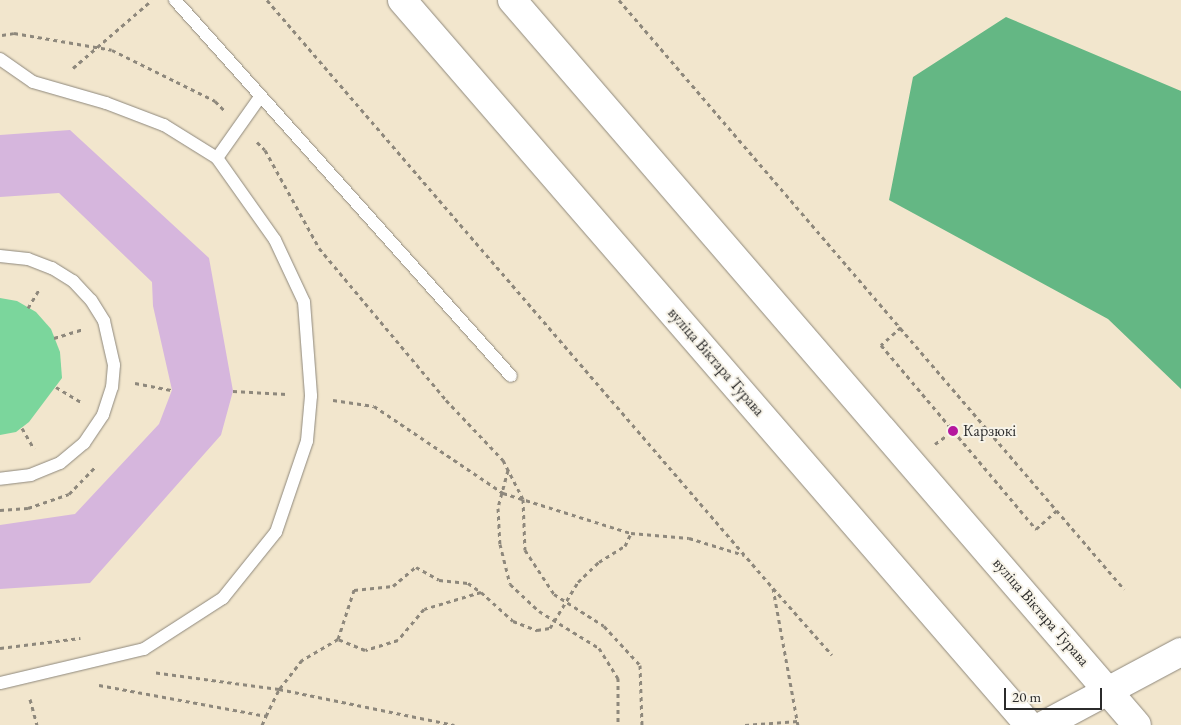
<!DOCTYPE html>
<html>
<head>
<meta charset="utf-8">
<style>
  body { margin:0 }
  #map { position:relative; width:1181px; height:725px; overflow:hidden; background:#f2e6cd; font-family:"EB Garamond",serif }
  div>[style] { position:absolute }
  .green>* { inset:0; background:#7bd69c }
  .forest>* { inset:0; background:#64b784 }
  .building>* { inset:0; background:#d6b6dd }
  .path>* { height:3px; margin-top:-1.5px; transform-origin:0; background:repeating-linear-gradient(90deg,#8e887c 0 4px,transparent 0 8px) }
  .roads { filter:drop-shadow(0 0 1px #8e887c) drop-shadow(0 0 1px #8e887c) }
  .service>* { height:12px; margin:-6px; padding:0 6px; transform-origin:6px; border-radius:6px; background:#fff }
  .tertiary>* { height:28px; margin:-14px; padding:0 14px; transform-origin:14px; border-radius:14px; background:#fff }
  .secondary>* { height:28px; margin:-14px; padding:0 14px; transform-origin:14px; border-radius:14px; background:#fff }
  .dots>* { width:14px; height:14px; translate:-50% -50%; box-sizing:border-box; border:2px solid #f7f3e8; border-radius:50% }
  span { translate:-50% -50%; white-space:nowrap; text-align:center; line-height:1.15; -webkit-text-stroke:4px #f7f3e8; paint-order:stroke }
  .street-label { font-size:16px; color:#2b2b2b }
  .poi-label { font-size:16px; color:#2b2b2b }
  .left { translate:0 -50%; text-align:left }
  .scale { position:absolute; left:1004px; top:688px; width:98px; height:22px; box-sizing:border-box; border:2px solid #2b2b2b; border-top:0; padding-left:6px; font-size:15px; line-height:18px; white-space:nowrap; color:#2b2b2b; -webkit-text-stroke:4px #f7f3e8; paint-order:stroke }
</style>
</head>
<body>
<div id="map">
  <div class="green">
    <i style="clip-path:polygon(0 298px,17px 301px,36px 312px,51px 329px,60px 352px,62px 378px,29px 422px,16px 432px,0 435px)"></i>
  </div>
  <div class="forest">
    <i style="clip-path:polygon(1006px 17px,1181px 91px,1181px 389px,1108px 319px,889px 200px,913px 77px)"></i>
  </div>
  <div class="building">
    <i style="clip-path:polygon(70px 130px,209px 258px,233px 391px,221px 435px,90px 583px,0 589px,0 525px,75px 514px,159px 424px,172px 390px,153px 306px,152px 282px,59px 193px,0 197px,0 135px)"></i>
  </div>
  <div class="path">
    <i style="left:267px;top:0;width:776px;rotate:49.29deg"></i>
    <i style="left:773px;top:588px;width:139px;rotate:79.7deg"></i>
    <i style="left:619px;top:0;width:776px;rotate:49.39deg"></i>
    <i style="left:2px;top:35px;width:12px;rotate:-9deg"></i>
    <i style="left:14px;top:33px;width:99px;rotate:9.8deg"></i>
    <i style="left:112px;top:50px;width:115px;rotate:26.3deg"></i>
    <i style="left:215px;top:101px;width:13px;rotate:45deg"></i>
    <i style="left:73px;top:68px;width:104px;rotate:-40.7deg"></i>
    <i style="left:257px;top:142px;width:11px;rotate:45deg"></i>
    <i style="left:265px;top:150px;width:112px;rotate:61.1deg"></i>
    <i style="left:319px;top:248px;width:198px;rotate:50.1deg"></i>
    <i style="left:446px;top:400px;width:83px;rotate:46.5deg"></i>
    <i style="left:503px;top:460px;width:44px;rotate:62.9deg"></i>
    <i style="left:523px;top:499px;width:51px;rotate:87.8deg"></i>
    <i style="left:525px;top:550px;width:53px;rotate:56.6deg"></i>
    <i style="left:554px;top:594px;width:59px;rotate:32.6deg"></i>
    <i style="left:604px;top:626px;width:53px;rotate:47.3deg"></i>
    <i style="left:640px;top:665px;width:60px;rotate:88.1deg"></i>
    <i style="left:28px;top:308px;width:23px;rotate:-59deg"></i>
    <i style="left:901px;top:327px;width:27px;rotate:138deg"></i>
    <i style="left:881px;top:345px;width:241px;rotate:49.9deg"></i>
    <i style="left:1036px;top:529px;width:28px;rotate:-42deg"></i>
    <i style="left:54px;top:338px;width:30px;rotate:-17deg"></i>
    <i style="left:135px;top:383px;width:38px;rotate:11deg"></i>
    <i style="left:56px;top:387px;width:31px;rotate:31deg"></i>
    <i style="left:233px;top:391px;width:54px;rotate:3.2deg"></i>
    <i style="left:333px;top:400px;width:41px;rotate:8.3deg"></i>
    <i style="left:374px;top:406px;width:156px;rotate:34deg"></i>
    <i style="left:503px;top:493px;width:134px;rotate:17.4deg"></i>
    <i style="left:631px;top:533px;width:58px;rotate:4.9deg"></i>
    <i style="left:689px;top:538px;width:58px;rotate:17.2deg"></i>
    <i style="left:22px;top:428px;width:24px;rotate:60deg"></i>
    <i style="left:935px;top:444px;width:22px;rotate:-36deg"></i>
    <i style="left:508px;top:470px;width:39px;rotate:105deg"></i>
    <i style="left:498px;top:508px;width:36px;rotate:87deg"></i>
    <i style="left:500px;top:544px;width:41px;rotate:76deg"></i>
    <i style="left:510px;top:584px;width:40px;rotate:43deg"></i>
    <i style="left:539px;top:611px;width:70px;rotate:31.7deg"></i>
    <i style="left:599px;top:648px;width:36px;rotate:58deg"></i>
    <i style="left:618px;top:678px;width:47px;rotate:90deg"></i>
    <i style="left:0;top:510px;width:28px;rotate:-4deg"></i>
    <i style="left:28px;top:508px;width:43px;rotate:-18.9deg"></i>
    <i style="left:69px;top:494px;width:40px;rotate:-46deg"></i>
    <i style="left:773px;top:588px;width:89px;rotate:48.6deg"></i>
    <i style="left:481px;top:592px;width:59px;rotate:163.4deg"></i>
    <i style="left:424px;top:609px;width:40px;rotate:130deg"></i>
    <i style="left:398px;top:640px;width:34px;rotate:163deg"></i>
    <i style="left:365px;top:650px;width:29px;rotate:-158deg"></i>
    <i style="left:338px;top:639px;width:52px;rotate:-71.9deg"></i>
    <i style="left:354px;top:590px;width:39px;rotate:-6deg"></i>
    <i style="left:393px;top:586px;width:30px;rotate:-40deg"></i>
    <i style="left:416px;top:567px;width:26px;rotate:29deg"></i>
    <i style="left:439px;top:580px;width:29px;rotate:6deg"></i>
    <i style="left:468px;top:583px;width:16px;rotate:35deg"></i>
    <i style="left:481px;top:592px;width:43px;rotate:42.2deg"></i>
    <i style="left:513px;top:621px;width:26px;rotate:21deg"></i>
    <i style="left:537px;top:630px;width:13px;rotate:-9deg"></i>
    <i style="left:550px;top:628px;width:54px;rotate:-58.7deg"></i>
    <i style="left:578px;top:582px;width:29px;rotate:-44deg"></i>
    <i style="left:599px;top:562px;width:31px;rotate:-32deg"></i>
    <i style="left:625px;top:546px;width:14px;rotate:-65deg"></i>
    <i style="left:338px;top:639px;width:42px;rotate:149.7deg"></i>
    <i style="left:302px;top:660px;width:37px;rotate:128deg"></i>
    <i style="left:279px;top:689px;width:179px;rotate:11.6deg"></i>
    <i style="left:0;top:648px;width:81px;rotate:-7.1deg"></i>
    <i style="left:99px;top:685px;width:170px;rotate:10.5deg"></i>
    <i style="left:266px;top:716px;width:30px;rotate:-64deg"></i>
    <i style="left:279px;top:689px;width:128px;rotate:-172.4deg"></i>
    <i style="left:30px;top:699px;width:27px;rotate:75deg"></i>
    <i style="left:262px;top:725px;width:10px;rotate:-66deg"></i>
    <i style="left:745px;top:725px;width:53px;rotate:-4.3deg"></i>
  </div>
  <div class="roads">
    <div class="service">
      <i style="left:175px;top:0;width:504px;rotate:48.22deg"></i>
      <i style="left:0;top:59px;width:40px;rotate:34.9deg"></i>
      <i style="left:33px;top:82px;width:76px;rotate:16deg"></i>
      <i style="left:106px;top:103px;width:62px;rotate:20.8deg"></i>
      <i style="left:164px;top:125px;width:62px;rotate:31.9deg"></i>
      <i style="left:217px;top:158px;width:100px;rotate:54.7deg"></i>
      <i style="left:275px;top:240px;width:68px;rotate:64.9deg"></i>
      <i style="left:304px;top:302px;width:94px;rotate:85.7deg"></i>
      <i style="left:311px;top:396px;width:45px;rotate:95.1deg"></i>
      <i style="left:307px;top:441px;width:96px;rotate:108.8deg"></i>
      <i style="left:276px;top:532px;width:85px;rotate:128.8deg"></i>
      <i style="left:223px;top:598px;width:94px;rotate:147.2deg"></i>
      <i style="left:144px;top:649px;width:148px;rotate:166.7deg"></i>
      <i style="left:217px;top:158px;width:75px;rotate:-54.8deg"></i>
      <i style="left:0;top:256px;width:28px;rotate:6deg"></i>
      <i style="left:28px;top:259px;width:26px;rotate:21deg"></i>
      <i style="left:52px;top:268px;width:25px;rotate:32deg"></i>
      <i style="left:73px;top:281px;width:26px;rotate:47deg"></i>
      <i style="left:91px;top:300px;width:25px;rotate:58deg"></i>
      <i style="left:104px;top:321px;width:45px;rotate:77.2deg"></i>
      <i style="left:114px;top:365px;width:22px;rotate:95deg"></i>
      <i style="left:112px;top:387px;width:29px;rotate:108deg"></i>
      <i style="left:103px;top:415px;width:34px;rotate:124deg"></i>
      <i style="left:84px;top:443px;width:31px;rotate:140deg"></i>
      <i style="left:60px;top:463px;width:31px;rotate:158deg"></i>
      <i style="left:31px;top:475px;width:31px;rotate:173deg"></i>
    </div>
    <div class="tertiary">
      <i style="left:1044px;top:725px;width:155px;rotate:-28.1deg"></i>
    </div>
    <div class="secondary">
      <i style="left:402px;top:0;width:959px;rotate:49.15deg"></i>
      <i style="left:512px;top:0;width:957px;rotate:49.24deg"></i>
    </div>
  </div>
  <div class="dots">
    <i style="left:953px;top:431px;background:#b5179e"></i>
  </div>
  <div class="street-label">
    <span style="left:716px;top:362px;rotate:49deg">вуліца Віктара Турава</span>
    <span style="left:1041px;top:612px;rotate:49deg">вуліца Віктара Турава</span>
  </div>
  <div class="poi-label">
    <span class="left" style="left:963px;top:431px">Карзюкі</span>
  </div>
  <div class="scale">20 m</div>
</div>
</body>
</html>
